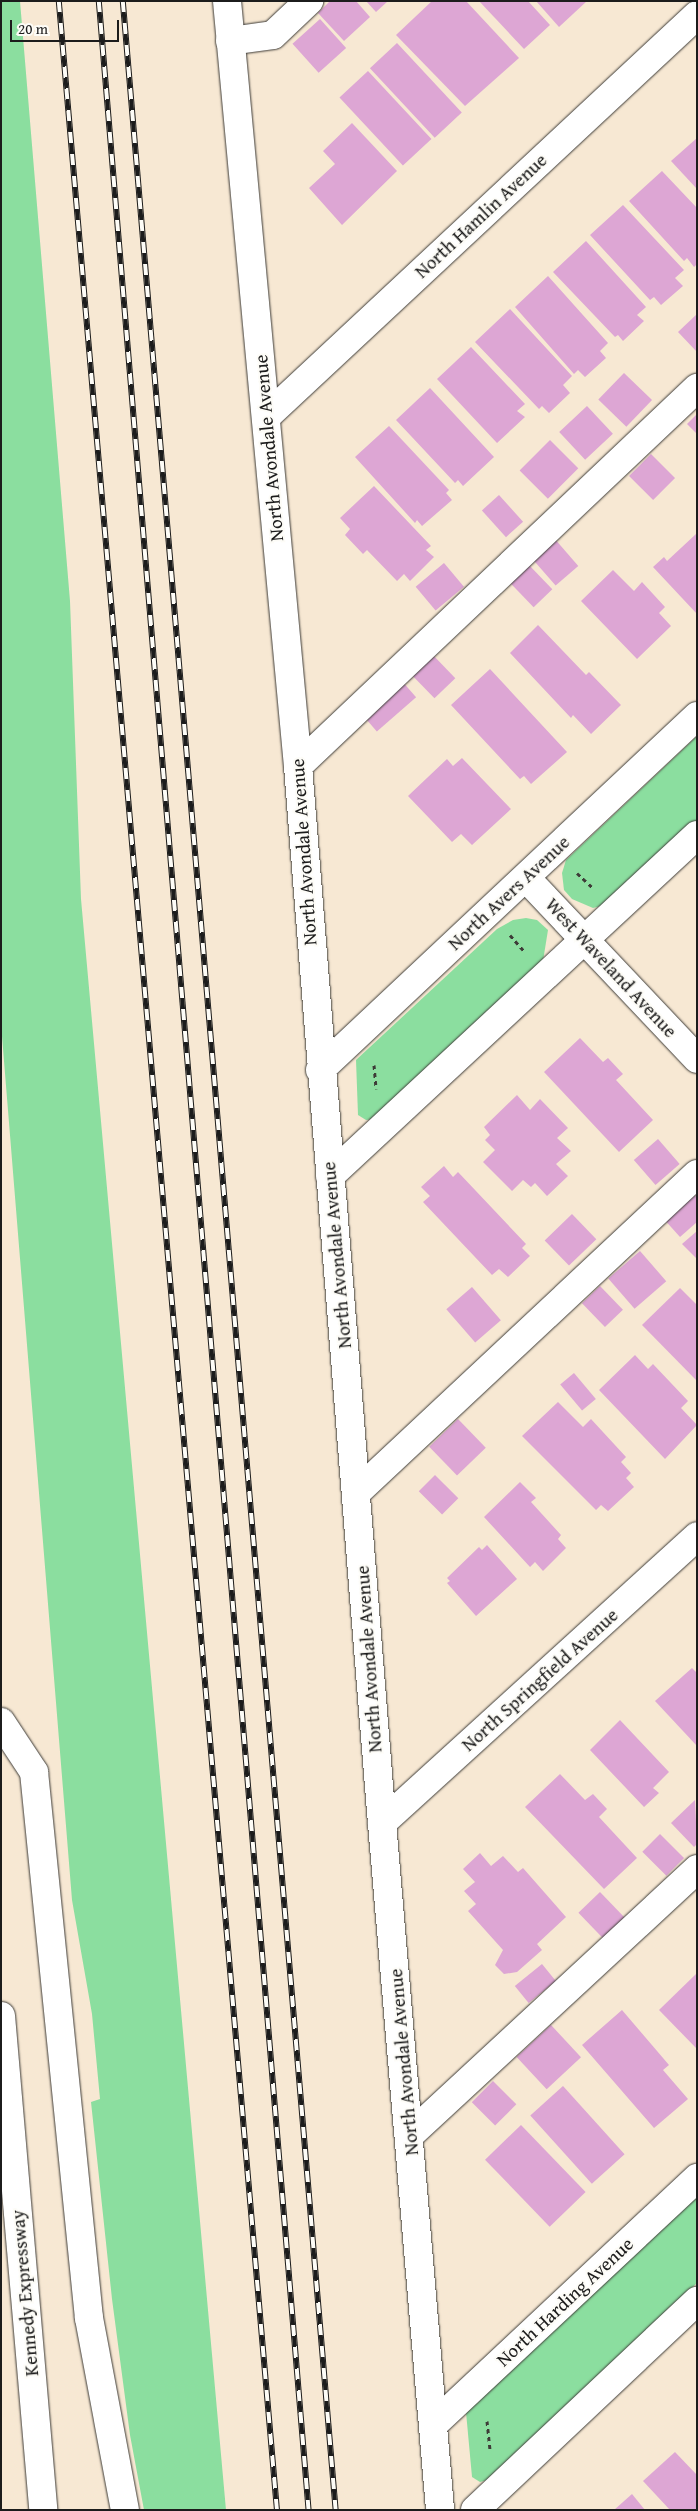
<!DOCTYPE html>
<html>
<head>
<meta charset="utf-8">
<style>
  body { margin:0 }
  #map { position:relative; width:698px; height:2511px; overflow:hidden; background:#f7e8d3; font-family:"Gentium Book Plus",serif }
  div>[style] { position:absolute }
  .green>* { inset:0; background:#8bde9f }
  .building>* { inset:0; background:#dda6d4; transform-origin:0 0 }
  .path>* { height:3px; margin-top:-1.5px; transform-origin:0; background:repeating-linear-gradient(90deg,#3d3b37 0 4px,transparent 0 8px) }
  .roads { filter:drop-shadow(0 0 1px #3d3b37) drop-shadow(0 0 1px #3d3b37) }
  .minor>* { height:28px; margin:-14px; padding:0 14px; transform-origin:14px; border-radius:14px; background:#fff }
  .highway>* { height:28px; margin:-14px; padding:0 14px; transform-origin:14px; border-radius:14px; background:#fff }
  .rail>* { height:5.5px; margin-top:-2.75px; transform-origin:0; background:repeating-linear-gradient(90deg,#fdfcf7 0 11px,#1c1c1c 0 22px); box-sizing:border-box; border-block:1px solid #1c1c1c }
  span { translate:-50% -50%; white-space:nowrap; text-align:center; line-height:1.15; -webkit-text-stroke:4px #fdfcf7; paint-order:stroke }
  .street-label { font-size:19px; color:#1c1c1c }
  .frame { position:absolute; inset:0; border:2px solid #1c1c1c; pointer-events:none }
  .scale { position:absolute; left:10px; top:20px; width:109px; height:22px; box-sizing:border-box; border:2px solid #1c1c1c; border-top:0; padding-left:6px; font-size:15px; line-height:18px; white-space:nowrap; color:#1c1c1c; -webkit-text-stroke:4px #fdfcf7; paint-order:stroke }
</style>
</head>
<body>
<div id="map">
  <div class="green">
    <i style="clip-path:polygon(1px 1px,20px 1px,70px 601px,81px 899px,226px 2510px,144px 2510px,130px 2435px,112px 2299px,91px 2102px,100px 2099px,92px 2014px,72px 1900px,1px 1024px)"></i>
    <i style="clip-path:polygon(697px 736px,697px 820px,605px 905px,593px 908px,572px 899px,564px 890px,562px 873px,566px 860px)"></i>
    <i style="clip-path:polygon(526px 918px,537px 920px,548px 930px,543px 961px,375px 1119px,366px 1120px,358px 1115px,356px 1060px,497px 929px,513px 920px)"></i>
    <i style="clip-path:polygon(697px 2192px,697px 2283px,491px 2479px,480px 2482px,472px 2477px,466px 2412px)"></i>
  </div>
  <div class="building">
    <i style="clip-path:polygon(330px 1px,356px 1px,370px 17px,344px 41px,318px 13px)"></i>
    <i style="clip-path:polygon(366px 1px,388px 1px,376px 12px)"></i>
    <i style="clip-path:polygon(432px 1px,466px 1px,519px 58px,465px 106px,396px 35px)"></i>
    <i style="clip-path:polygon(479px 1px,528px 1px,550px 25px,524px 49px)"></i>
    <i style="clip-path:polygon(536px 1px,587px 1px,559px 27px)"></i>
    <i style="left:320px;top:19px;width:39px;height:37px;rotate:48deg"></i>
    <i style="left:397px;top:43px;width:95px;height:37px;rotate:47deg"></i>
    <i style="left:368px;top:71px;width:93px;height:39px;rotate:47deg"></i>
    <i style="clip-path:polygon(352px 123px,397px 171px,342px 225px,309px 188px,335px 164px,323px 151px)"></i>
    <i style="clip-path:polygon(697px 138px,697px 189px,671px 161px)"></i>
    <i style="clip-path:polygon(662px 171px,697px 208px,697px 264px,694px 267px,687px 258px,684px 261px,629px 201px)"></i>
    <i style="clip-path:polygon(623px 205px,684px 270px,675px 278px,683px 286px,661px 305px,654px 297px,650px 300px,590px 235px)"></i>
    <i style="clip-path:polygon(586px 241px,646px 307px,637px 315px,644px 321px,623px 341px,618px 335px,615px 337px,553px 272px)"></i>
    <i style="clip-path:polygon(548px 276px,608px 343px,600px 351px,606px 358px,585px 377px,578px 370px,574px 374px,515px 307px)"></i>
    <i style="clip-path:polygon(510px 309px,572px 376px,563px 385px,570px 393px,549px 413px,542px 406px,539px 409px,475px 342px)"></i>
    <i style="clip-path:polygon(697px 314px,697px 352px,678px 332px)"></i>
    <i style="clip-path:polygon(471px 347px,525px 404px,517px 411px,525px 417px,497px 443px,437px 379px)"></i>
    <i style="left:624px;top:373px;width:39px;height:37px;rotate:44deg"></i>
    <i style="clip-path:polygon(430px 388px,494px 457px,463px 486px,458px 480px,455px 483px,396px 420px)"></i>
    <i style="left:587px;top:406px;width:38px;height:38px;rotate:47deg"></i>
    <i style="clip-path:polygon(697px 414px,697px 434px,687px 424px)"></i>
    <i style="clip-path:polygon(389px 426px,449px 490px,446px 493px,452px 500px,422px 526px,417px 520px,415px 523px,355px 457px)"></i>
    <i style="left:550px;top:440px;width:40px;height:43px;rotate:45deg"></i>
    <i style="left:651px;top:454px;width:34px;height:31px;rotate:45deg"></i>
    <i style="clip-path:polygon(374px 486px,431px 546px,426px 550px,434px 557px,410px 581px,404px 574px,397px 581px,367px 550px,363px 554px,345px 535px,350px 529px,340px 518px)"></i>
    <i style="left:499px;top:495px;width:36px;height:23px;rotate:48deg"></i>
    <i style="clip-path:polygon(696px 534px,697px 535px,697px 614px,653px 567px,664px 557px,667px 561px)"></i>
    <i style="left:554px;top:538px;width:37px;height:30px;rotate:49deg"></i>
    <i style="left:444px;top:563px;width:31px;height:37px;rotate:50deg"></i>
    <i style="left:528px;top:564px;width:35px;height:26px;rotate:46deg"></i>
    <i style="clip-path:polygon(613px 570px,634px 591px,642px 582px,665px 607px,659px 613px,671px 626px,637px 659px,581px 601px)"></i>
    <i style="clip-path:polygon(538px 625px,586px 675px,589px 672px,621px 705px,591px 734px,573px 715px,571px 718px,510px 653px)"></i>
    <i style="left:431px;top:653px;width:35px;height:29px;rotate:46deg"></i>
    <i style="clip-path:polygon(490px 669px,567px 752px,531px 784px,524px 776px,520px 779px,451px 705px)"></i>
    <i style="left:401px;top:680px;width:23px;height:52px;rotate:49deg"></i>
    <i style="clip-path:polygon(462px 758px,511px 809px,472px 845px,461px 834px,452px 842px,408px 796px,447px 759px,453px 766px)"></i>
    <i style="clip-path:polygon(580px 1038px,603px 1062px,608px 1058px,623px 1074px,616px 1080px,653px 1120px,619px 1152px,544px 1072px)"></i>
    <i style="clip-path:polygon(517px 1095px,530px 1110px,540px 1099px,568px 1128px,557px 1138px,571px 1151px,556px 1164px,568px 1176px,547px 1196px,535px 1183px,531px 1187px,523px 1180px,512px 1191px,483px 1162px,495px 1150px,485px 1140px,490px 1135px,484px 1127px)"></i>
    <i style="left:658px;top:1139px;width:33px;height:32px;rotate:49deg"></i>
    <i style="clip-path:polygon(444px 1166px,453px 1177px,458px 1172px,526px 1244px,522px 1248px,530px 1256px,508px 1277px,499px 1269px,492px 1275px,423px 1202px,430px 1196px,421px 1187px)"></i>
    <i style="clip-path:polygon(691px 1191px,697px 1198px,697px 1222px,680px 1237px,662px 1217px)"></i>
    <i style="left:572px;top:1214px;width:35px;height:38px;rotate:46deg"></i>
    <i style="clip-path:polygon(697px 1231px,697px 1259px,682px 1244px)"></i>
    <i style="left:640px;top:1251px;width:40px;height:42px;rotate:49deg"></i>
    <i style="left:600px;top:1286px;width:33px;height:25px;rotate:46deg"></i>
    <i style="left:472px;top:1287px;width:44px;height:34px;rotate:49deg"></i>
    <i style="clip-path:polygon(680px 1288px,697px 1305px,697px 1381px,642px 1325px)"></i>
    <i style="clip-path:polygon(635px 1355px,648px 1369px,653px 1364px,688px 1401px,681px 1408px,697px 1425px,665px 1459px,599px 1390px)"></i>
    <i style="left:574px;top:1373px;width:34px;height:18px;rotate:50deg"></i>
    <i style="clip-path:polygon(558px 1402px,583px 1427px,591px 1419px,626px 1457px,621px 1462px,631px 1473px,626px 1478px,634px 1487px,608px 1511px,601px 1505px,596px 1510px,522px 1436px)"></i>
    <i style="left:458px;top:1419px;width:40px;height:40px;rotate:46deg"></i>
    <i style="left:435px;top:1475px;width:33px;height:23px;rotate:45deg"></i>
    <i style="clip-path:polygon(520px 1482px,536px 1498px,531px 1502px,561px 1535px,558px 1539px,566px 1548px,543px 1571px,535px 1562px,530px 1567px,484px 1517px)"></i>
    <i style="clip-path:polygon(487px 1545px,517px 1579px,476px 1616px,447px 1583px,450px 1581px,447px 1578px,479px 1547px,482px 1550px)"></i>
    <i style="clip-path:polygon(692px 1668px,697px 1673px,697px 1746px,655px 1701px)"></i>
    <i style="clip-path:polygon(620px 1720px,669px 1772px,653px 1788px,659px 1793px,644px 1807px,590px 1750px)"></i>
    <i style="clip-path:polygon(560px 1774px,585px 1800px,593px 1794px,607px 1809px,599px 1817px,637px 1858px,604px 1889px,525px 1807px)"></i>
    <i style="clip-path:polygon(695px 1800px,697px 1844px,694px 1847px,671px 1823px)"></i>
    <i style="left:660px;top:1834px;width:34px;height:25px;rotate:45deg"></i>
    <i style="clip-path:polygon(480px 1853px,491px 1866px,503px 1856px,518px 1872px,523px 1868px,566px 1917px,537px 1944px,542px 1950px,517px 1972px,504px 1974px,495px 1965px,503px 1950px,468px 1911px,476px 1904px,464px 1891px,475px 1882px,463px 1869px)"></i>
    <i style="left:600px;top:1892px;width:35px;height:30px;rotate:46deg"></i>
    <i style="left:542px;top:1964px;width:22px;height:35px;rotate:51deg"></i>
    <i style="clip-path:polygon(696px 1974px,697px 1976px,697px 2049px,659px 2010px)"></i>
    <i style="clip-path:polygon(622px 2010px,669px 2065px,663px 2070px,688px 2099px,654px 2128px,582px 2045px)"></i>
    <i style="left:551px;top:2025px;width:44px;height:47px;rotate:47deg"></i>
    <i style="left:493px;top:2081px;width:33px;height:30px;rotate:45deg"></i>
    <i style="left:563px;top:2086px;width:92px;height:44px;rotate:48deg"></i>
    <i style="left:521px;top:2125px;width:93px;height:50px;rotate:46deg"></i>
    <i style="clip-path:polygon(675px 2452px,697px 2475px,697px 2510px,670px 2510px,643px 2481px)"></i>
    <i style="clip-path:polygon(632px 2494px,645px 2510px,614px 2510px)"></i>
  </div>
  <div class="path">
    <i style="left:577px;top:873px;width:21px;rotate:43deg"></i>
    <i style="left:510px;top:935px;width:21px;rotate:49deg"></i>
    <i style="left:374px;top:1065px;width:24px;rotate:85deg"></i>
    <i style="left:487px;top:2421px;width:31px;rotate:84deg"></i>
  </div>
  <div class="roads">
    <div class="minor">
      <i style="left:227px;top:1px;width:768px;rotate:84.7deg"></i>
      <i style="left:298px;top:766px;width:1060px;rotate:85.46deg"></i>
      <i style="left:382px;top:1823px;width:689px;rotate:85.17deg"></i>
      <i style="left:230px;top:41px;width:43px;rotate:-7.9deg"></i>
      <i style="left:273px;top:35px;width:50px;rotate:-43.4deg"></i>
      <i style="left:266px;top:417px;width:589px;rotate:-43.01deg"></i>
      <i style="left:298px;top:766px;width:550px;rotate:-43.45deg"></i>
      <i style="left:526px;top:878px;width:249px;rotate:46.6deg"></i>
      <i style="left:320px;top:1070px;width:517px;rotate:-43.2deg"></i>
      <i style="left:330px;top:1176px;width:501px;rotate:-42.9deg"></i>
      <i style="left:356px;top:1493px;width:467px;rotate:-43.1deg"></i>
      <i style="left:382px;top:1823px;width:426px;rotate:-42.3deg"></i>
      <i style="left:411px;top:2134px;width:390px;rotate:-42.8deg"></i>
      <i style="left:433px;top:2425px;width:362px;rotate:-43.1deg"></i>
      <i style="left:475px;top:2510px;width:305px;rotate:-43.3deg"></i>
    </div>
    <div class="highway">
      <i style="left:1px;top:1722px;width:60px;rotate:56.6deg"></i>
      <i style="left:34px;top:1772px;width:549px;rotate:84.25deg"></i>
      <i style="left:89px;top:2318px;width:195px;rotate:79.4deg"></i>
      <i style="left:1px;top:2016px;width:496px;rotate:85.1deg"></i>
    </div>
  </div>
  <div class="rail">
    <i style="left:59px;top:1px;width:2518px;rotate:85.03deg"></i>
    <i style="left:99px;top:1px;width:2518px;rotate:85.22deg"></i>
    <i style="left:123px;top:1px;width:2518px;rotate:85.15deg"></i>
  </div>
  <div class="street-label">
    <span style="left:481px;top:216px;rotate:-43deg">North Hamlin Avenue</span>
    <span style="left:269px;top:448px;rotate:-95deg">North Avondale Avenue</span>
    <span style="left:304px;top:852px;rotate:-94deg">North Avondale Avenue</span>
    <span style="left:509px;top:893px;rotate:-43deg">North Avers Avenue</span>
    <span style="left:611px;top:968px;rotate:47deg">West Waveland Avenue</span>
    <span style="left:337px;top:1255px;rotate:-95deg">North Avondale Avenue</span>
    <span style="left:369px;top:1659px;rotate:-94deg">North Avondale Avenue</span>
    <span style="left:540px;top:1680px;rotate:-42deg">North Springfield Avenue</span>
    <span style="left:404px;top:2062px;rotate:-95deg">North Avondale Avenue</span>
    <span style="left:25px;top:2293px;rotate:-95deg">Kennedy Expressway</span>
    <span style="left:565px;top:2302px;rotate:-43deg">North Harding Avenue</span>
  </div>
  <div class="frame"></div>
  <div class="scale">20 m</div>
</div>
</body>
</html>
